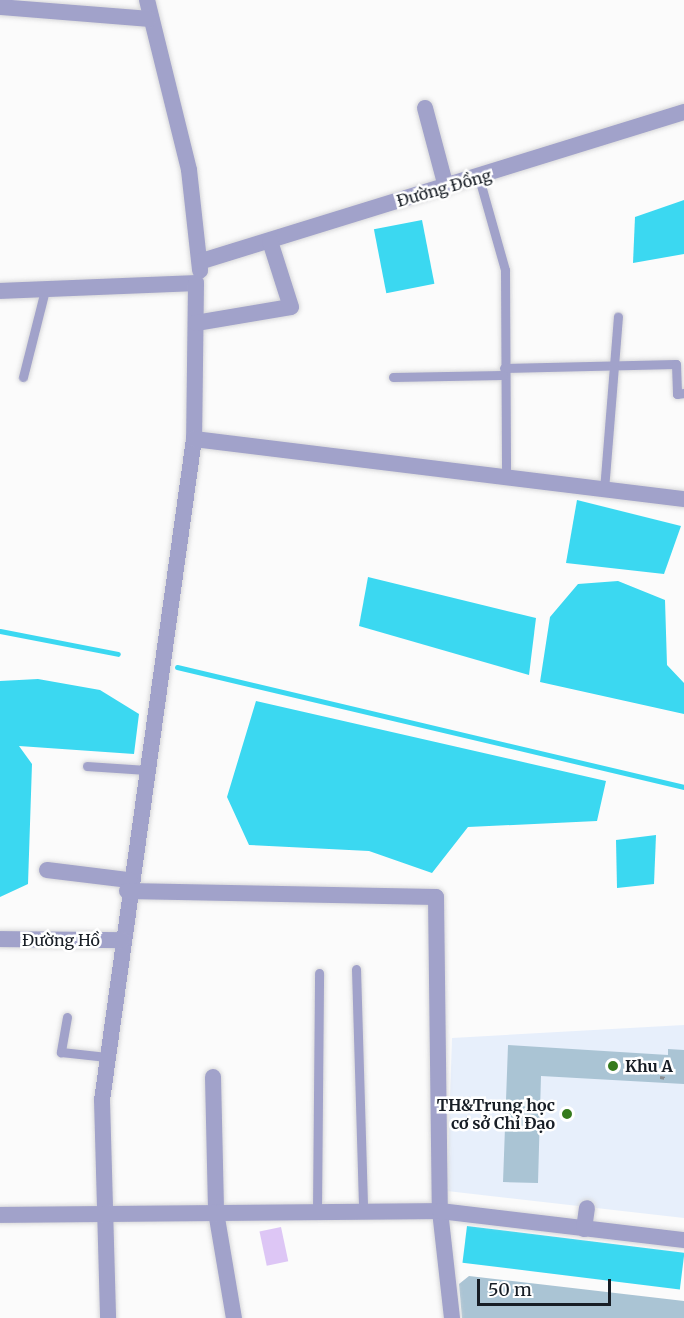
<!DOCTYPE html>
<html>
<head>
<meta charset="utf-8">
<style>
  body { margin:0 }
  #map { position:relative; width:684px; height:1318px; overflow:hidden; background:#fbfbfb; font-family:Merriweather,serif }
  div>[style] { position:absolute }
  .built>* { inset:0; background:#e7effb }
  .green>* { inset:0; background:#ddc6f5; transform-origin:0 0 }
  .water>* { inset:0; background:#3bd8f1; transform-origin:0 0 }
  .stream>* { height:5px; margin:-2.5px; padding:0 2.5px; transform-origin:2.5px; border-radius:2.5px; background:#3bd8f1 }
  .building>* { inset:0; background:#aac4d4 }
  .path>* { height:3px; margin-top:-1.5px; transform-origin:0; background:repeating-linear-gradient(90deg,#898c90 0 4.5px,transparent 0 7.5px) }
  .roads { filter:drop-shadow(0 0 2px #d7d7d9) drop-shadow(0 0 2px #d7d7d9) }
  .service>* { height:9px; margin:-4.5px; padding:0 4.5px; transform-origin:4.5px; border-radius:4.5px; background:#a1a2ca }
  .minor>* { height:16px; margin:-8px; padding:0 8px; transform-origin:8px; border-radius:8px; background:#a1a2ca }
  .dots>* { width:16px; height:16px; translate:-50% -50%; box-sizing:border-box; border:3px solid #fff; border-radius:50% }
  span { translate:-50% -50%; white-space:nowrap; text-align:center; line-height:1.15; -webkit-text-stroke:5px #fff; paint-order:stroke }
  .street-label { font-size:16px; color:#171d25 }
  .poi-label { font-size:16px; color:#171d25; font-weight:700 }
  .left { translate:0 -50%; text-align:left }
  .right { translate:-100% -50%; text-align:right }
  .scale { position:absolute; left:477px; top:1279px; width:134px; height:27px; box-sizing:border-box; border:3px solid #171d25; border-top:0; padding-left:8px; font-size:18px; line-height:21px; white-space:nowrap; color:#171d25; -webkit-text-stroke:4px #fff; paint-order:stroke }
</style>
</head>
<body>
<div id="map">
  <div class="built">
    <i style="clip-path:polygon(684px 1025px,684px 1218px,447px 1191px,452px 1038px)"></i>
  </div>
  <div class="green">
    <i style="left:281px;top:1227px;width:35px;height:22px;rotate:78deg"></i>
  </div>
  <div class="water">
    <i style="clip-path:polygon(684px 200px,684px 254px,633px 263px,635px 217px)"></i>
    <i style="left:422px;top:220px;width:65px;height:49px;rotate:79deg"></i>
    <i style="clip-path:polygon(577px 500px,681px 526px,664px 574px,566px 563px)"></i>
    <i style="clip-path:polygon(368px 577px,536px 618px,529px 675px,359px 626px)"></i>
    <i style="clip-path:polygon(618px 581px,665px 600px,667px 665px,684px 683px,684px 714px,540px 682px,550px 617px,578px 584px)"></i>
    <i style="clip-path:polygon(38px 679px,100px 690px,139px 714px,134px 754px,19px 746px,32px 764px,28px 884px,0 897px,0 681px)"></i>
    <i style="clip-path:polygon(256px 701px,606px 781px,597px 821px,468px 827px,432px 873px,369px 851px,249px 845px,227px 797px)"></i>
    <i style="clip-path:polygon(656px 835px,654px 884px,617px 888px,616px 840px)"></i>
    <i style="left:467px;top:1226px;width:219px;height:37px;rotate:7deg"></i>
  </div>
  <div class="stream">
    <i style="left:0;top:631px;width:120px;rotate:11deg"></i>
    <i style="left:177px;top:667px;width:521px;rotate:13.32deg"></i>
  </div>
  <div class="building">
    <i style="clip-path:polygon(508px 1045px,668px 1055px,668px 1049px,684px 1050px,684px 1084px,541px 1076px,538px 1183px,503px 1182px)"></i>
    <i style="clip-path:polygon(469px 1276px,684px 1301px,684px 1318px,462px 1318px,459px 1284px)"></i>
  </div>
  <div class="path">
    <i style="left:660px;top:1077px;width:6px;rotate:9deg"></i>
  </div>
  <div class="roads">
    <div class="service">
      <i style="left:479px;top:178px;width:96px;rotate:74.2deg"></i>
      <i style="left:505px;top:270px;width:207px;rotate:89.7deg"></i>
      <i style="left:504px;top:368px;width:172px;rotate:-1.3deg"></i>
      <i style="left:676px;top:364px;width:30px;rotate:88deg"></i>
      <i style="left:677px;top:394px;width:7px;rotate:-8deg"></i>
      <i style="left:23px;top:377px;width:90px;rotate:-75.8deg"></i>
      <i style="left:393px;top:377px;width:110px;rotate:-1deg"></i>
      <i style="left:604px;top:490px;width:174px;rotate:-85.4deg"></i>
      <i style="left:87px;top:766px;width:59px;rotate:3.9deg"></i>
      <i style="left:356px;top:969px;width:243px;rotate:88.3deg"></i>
      <i style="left:67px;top:1017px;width:36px;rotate:100deg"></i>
      <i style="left:61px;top:1052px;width:46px;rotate:6.2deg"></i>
      <i style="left:317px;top:1212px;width:239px;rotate:-89.5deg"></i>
    </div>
    <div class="minor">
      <i style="left:147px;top:0;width:175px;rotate:76.1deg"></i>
      <i style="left:189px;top:170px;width:101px;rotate:83.7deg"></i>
      <i style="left:0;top:7px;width:149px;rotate:4.6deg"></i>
      <i style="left:425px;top:108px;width:82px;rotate:75.1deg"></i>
      <i style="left:202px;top:261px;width:505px;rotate:-17.18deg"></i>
      <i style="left:0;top:291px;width:196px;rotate:-2.3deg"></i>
      <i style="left:196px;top:283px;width:156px;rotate:90.7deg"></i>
      <i style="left:194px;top:439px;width:667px;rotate:97.92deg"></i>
      <i style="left:102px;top:1100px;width:218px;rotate:88.4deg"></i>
      <i style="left:196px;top:323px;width:96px;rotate:-9.6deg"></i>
      <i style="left:291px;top:307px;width:69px;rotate:-107.7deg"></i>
      <i style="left:194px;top:439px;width:494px;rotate:7deg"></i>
      <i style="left:47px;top:870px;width:83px;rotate:7deg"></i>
      <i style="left:127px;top:891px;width:309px;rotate:1.1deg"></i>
      <i style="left:436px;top:897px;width:314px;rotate:89.3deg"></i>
      <i style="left:440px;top:1211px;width:108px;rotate:83.6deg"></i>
      <i style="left:0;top:939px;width:122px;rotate:0.5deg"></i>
      <i style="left:213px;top:1077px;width:135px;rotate:88.7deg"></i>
      <i style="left:216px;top:1212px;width:108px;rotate:80.4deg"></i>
      <i style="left:0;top:1215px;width:440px;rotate:-0.5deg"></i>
      <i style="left:440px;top:1211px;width:246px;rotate:6.8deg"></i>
      <i style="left:584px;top:1229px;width:21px;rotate:-82deg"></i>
    </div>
  </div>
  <div class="dots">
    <i style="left:613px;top:1066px;background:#357a1c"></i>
    <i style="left:567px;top:1114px;background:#357a1c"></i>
  </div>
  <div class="street-label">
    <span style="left:444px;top:188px;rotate:-16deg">Đường Đồng</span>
    <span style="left:61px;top:940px">Đường Hồ</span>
  </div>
  <div class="poi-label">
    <span class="left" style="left:625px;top:1066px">Khu A</span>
    <span class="right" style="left:555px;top:1114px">TH&amp;Trung học<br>cơ sở Chỉ Đạo</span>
  </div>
  <div class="scale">50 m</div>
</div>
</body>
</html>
